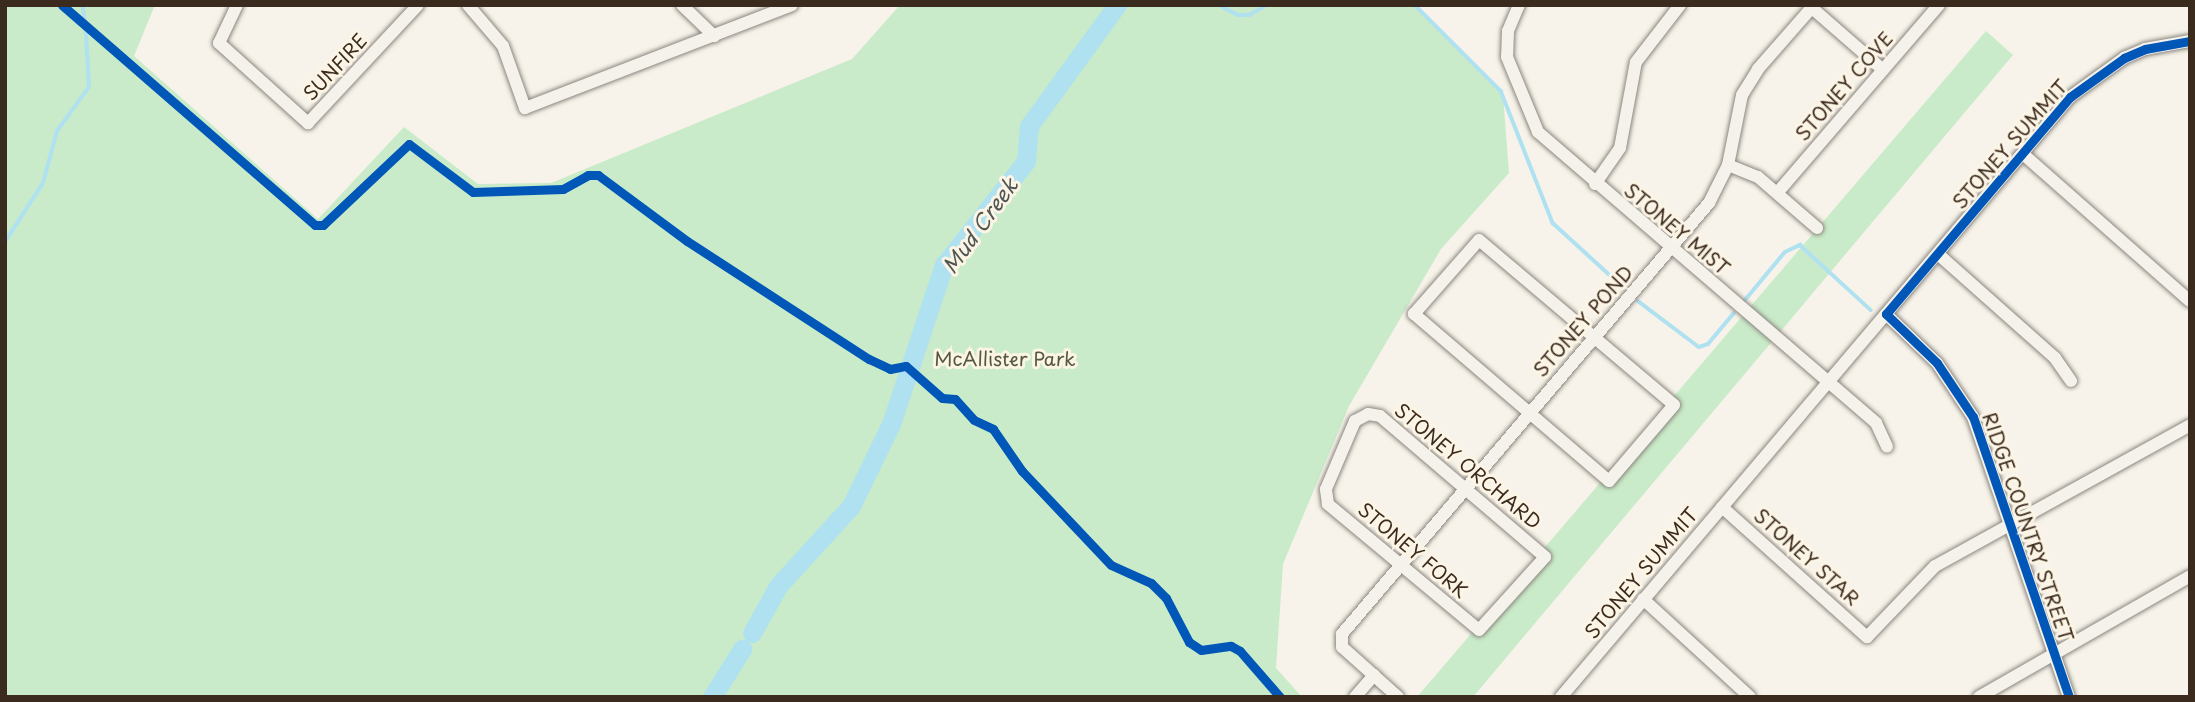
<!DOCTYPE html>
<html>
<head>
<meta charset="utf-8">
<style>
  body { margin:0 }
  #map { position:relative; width:2195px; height:702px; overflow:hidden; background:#f7f3ea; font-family:"Playpen Sans",sans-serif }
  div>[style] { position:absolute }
  .green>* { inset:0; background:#c9ebc9 }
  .stream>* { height:3.5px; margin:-1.75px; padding:0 1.75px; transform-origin:1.75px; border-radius:1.75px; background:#afe1f0 }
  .river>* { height:19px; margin:-9.5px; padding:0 9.5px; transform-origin:9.5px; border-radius:9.5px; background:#afe1f0 }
  .roads { filter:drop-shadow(0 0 2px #8b867f) drop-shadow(0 0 2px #8b867f) }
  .minor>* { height:12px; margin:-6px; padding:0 6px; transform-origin:6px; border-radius:6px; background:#f5f2ec }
  .cycleway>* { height:9px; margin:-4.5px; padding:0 4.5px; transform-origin:4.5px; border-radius:4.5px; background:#0057b8 }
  span { translate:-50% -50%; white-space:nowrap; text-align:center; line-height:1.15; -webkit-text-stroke:6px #fcf5e5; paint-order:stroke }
  .street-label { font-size:19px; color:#3b2a1e }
  .park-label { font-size:19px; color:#555942 }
  .water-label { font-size:21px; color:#505653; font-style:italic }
  .frame { position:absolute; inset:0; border:7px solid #3b2a1e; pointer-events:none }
</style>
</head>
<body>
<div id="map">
  <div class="green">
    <i style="clip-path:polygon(5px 5px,155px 5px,134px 56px,318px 219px,404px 127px,478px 184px,551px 183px,852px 59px,900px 5px,1416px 5px,1503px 95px,1509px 173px,1441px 249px,1349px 406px,1283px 564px,1276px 668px,1302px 697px,5px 697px)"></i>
    <i style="clip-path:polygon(1986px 31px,2013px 55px,1473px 697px,1417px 697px)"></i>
  </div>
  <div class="stream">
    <i style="left:83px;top:5px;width:15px;rotate:82deg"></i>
    <i style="left:1219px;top:5px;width:21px;rotate:28deg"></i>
    <i style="left:1238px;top:15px;width:11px"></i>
    <i style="left:1249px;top:15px;width:21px;rotate:-29deg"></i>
    <i style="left:1415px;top:5px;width:122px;rotate:45deg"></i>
    <i style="left:1501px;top:91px;width:142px;rotate:68.5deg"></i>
    <i style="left:1553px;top:223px;width:96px;rotate:42.5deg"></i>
    <i style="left:5px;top:242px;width:70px;rotate:-57.2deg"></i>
    <i style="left:43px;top:183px;width:54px;rotate:-74.9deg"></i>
    <i style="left:57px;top:131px;width:54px;rotate:-54deg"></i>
    <i style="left:89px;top:87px;width:54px;rotate:-93.2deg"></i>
    <i style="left:1745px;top:300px;width:62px;rotate:-50.2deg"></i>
    <i style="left:1785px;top:252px;width:17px;rotate:-25deg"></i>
    <i style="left:1800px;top:245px;width:96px;rotate:42.5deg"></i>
    <i style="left:1638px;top:301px;width:76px;rotate:37deg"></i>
    <i style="left:1699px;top:347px;width:9px;rotate:-18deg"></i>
    <i style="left:1708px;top:344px;width:40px;rotate:-50deg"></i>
  </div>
  <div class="river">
    <i style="left:752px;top:633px;width:54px;rotate:-61deg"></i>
    <i style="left:778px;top:586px;width:108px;rotate:-47.6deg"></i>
    <i style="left:851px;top:506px;width:91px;rotate:-64deg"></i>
    <i style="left:891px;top:424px;width:168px;rotate:-71.6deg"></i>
    <i style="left:944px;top:265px;width:132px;rotate:-51.7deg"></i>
    <i style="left:1026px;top:161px;width:35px;rotate:-85deg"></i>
    <i style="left:1029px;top:126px;width:150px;rotate:-54deg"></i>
    <i style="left:712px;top:697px;width:57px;rotate:-58deg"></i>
  </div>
  <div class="roads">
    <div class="minor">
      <i style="left:237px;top:5px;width:42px;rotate:115.3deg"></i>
      <i style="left:219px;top:43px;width:120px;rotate:42deg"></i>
      <i style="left:308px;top:123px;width:161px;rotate:-47deg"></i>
      <i style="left:468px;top:5px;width:54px;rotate:49.5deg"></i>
      <i style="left:503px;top:46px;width:66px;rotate:70.5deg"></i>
      <i style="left:525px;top:108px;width:286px;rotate:-21.1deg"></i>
      <i style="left:682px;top:5px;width:45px;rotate:44.1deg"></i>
      <i style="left:1519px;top:5px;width:28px;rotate:113deg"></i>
      <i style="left:1508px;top:31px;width:26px;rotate:92deg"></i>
      <i style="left:1507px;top:57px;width:81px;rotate:67.5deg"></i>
      <i style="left:1538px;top:132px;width:446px;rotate:40.7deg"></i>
      <i style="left:1876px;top:423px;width:26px;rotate:65deg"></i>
      <i style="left:1812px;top:8px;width:94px;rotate:41.1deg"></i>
      <i style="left:2023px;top:154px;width:222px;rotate:41.4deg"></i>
      <i style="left:1728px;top:165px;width:32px;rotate:22deg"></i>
      <i style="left:1758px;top:177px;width:78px;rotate:40.8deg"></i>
      <i style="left:1595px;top:184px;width:44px;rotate:-55.2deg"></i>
      <i style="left:1620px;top:148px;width:87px;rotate:-79.5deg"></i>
      <i style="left:1636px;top:62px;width:72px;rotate:-52.3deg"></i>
      <i style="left:1778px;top:192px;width:247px;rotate:-49.3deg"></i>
      <i style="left:1479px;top:240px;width:255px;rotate:40.2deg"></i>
      <i style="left:1674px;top:405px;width:100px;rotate:130.5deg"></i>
      <i style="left:1609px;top:481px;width:257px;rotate:-139.4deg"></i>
      <i style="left:1414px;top:314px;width:98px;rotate:-48.7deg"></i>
      <i style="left:1938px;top:254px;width:157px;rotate:41.6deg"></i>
      <i style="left:2055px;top:358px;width:28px;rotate:55deg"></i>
      <i style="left:1886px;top:314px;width:71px;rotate:43.9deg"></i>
      <i style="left:1937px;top:363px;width:65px;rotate:56.3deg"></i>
      <i style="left:1973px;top:417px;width:296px;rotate:71.1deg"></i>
      <i style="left:1368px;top:414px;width:12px;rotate:9deg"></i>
      <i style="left:1380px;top:416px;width:217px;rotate:40.5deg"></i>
      <i style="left:1545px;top:557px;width:98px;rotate:132.1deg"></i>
      <i style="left:1479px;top:630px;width:197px;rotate:-140.2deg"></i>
      <i style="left:1328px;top:504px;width:15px;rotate:-98deg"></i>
      <i style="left:1326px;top:489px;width:74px;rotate:-66.9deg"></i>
      <i style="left:1355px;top:421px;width:15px;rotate:-28deg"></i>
      <i style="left:1722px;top:507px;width:195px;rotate:41.9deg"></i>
      <i style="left:1867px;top:637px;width:98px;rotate:-46.2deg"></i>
      <i style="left:1935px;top:566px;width:291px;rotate:-28.9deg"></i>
      <i style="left:1643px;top:599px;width:145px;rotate:42.5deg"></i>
      <i style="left:1355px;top:697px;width:29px;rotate:-49deg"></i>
      <i style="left:1398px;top:697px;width:75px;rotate:-138.2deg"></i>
      <i style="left:1342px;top:647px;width:13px;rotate:-90deg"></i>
      <i style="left:1342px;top:634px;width:566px;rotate:-49.59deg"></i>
      <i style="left:1709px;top:203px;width:42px;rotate:-63.4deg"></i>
      <i style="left:1728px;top:165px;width:71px;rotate:-78.7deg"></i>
      <i style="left:1742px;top:95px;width:31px;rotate:-58deg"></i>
      <i style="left:1758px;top:69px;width:85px;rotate:-48.8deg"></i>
      <i style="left:1561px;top:697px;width:787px;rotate:-49.69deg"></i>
      <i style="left:2070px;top:97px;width:67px;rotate:-35.8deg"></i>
      <i style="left:2124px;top:58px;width:23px;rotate:-23deg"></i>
      <i style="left:2145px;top:49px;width:46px;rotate:-10.1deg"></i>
      <i style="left:1979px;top:697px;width:243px;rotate:-29.8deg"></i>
    </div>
  </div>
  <div class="cycleway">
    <i style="left:62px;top:5px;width:335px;rotate:41deg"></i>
    <i style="left:315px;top:225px;width:8px"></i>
    <i style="left:323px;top:225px;width:118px;rotate:-43.3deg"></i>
    <i style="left:409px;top:144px;width:80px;rotate:36.9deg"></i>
    <i style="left:473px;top:192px;width:90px;rotate:-1.9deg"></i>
    <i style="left:563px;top:189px;width:29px;rotate:-29deg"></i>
    <i style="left:588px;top:175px;width:10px"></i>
    <i style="left:598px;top:175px;width:111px;rotate:36.6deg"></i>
    <i style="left:687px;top:241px;width:217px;rotate:33deg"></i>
    <i style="left:869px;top:359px;width:23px;rotate:25deg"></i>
    <i style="left:890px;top:369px;width:16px;rotate:-11deg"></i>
    <i style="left:906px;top:366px;width:48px;rotate:41.6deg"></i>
    <i style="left:942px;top:398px;width:13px;rotate:4deg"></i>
    <i style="left:955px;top:399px;width:28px;rotate:48deg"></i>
    <i style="left:974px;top:420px;width:21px;rotate:25deg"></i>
    <i style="left:993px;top:429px;width:51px;rotate:55.4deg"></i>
    <i style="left:1022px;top:471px;width:129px;rotate:46.6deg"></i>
    <i style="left:1111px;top:565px;width:44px;rotate:24.2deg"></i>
    <i style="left:1151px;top:583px;width:21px;rotate:45deg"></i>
    <i style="left:1166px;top:598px;width:50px;rotate:62.4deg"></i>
    <i style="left:1189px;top:642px;width:14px;rotate:34deg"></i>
    <i style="left:1201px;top:650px;width:30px;rotate:-8deg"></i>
    <i style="left:1231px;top:646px;width:10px;rotate:29deg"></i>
    <i style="left:1240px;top:651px;width:61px;rotate:49deg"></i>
    <i style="left:2069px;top:697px;width:296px;rotate:-108.9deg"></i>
    <i style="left:1973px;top:417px;width:65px;rotate:-123.7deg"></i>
    <i style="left:1937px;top:363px;width:71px;rotate:-136.1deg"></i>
    <i style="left:1886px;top:314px;width:285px;rotate:-49.7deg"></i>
    <i style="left:2070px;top:97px;width:67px;rotate:-35.8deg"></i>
    <i style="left:2124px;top:58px;width:23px;rotate:-23deg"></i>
    <i style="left:2145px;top:49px;width:46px;rotate:-10.1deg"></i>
  </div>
  <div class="street-label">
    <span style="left:335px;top:67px;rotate:-47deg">SUNFIRE</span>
    <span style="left:1844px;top:86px;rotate:-49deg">STONEY COVE</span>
    <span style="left:2010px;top:144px;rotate:-49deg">STONEY SUMMIT</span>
    <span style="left:1677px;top:229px;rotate:40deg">STONEY MIST</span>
    <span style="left:1583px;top:321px;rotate:-49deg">STONEY POND</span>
    <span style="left:1468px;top:466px;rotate:40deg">STONEY ORCHARD</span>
    <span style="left:2028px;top:527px;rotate:71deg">RIDGE COUNTRY STREET</span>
    <span style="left:1413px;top:550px;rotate:40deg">STONEY FORK</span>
    <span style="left:1807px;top:557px;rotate:42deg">STONEY STAR</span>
    <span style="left:1641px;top:573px;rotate:-50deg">STONEY SUMMIT</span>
  </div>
  <div class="park-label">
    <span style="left:1005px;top:359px">McAllister Park</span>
  </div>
  <div class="water-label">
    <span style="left:979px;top:225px;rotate:-54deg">Mud Creek</span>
  </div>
  <div class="frame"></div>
</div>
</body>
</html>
